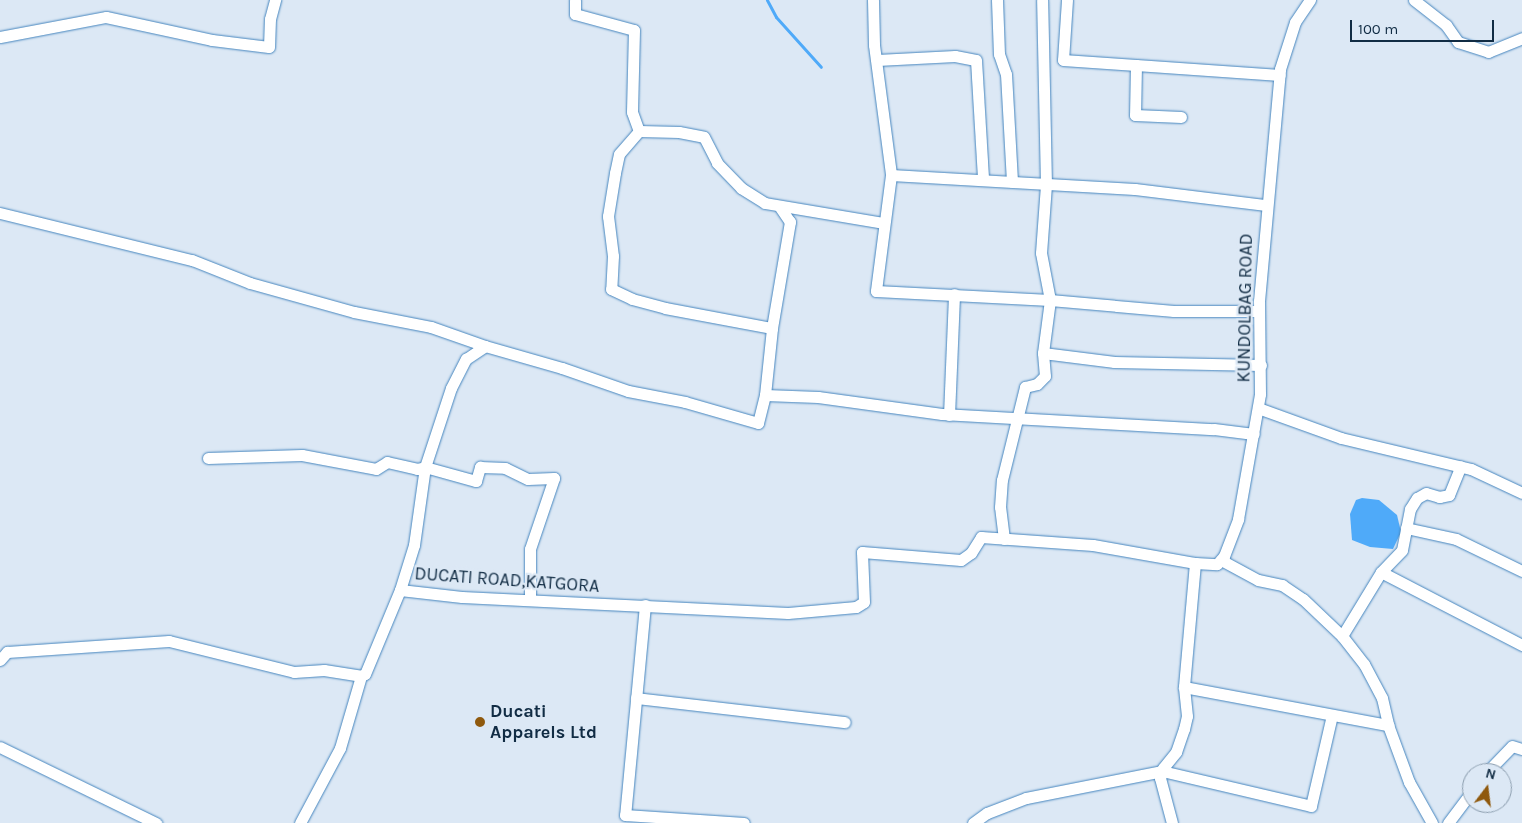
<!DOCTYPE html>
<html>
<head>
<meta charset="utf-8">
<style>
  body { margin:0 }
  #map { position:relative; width:1522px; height:823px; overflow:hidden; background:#dce8f5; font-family:Karla,sans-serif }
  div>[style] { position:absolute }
  .water>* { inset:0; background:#4faaf9 }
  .stream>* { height:3px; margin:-1.5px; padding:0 1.5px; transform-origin:1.5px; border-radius:1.5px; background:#4faaf9 }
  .roads { filter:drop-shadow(0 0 1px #4585be) drop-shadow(0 0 1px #4585be) }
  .minor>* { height:11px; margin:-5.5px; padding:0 5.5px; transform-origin:5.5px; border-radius:5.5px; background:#fff }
  .dots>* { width:14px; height:14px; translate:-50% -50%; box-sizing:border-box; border:2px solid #dce8f5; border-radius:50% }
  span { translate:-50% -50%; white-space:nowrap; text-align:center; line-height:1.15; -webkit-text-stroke:4.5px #dce8f5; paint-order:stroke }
  .street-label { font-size:18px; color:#112c44 }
  .poi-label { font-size:18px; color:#112c44; font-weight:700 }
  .left { translate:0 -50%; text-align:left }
  .north { position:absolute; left:1462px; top:763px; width:50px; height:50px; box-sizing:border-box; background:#dce8f5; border:1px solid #8b9dae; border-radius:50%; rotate:15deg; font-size:14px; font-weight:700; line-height:20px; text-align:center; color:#112c44 }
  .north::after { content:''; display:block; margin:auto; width:18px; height:22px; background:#8f590d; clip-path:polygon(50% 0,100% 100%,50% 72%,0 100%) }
  .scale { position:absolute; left:1350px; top:20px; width:144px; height:22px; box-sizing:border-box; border:2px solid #112c44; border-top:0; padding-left:6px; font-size:15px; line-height:18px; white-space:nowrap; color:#112c44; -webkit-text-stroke:4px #dce8f5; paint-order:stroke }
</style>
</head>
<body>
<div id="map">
  <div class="water">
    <i style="clip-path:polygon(1362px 498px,1379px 500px,1397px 515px,1401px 532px,1393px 549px,1370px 547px,1352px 540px,1350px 514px,1356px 500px)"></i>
  </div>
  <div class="stream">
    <i style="left:767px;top:0;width:19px;rotate:62deg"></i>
    <i style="left:776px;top:17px;width:67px;rotate:48deg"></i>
  </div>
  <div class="roads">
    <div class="minor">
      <i style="left:575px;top:0;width:14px;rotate:90deg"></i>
      <i style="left:575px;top:14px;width:61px;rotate:15.2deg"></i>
      <i style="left:634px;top:30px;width:82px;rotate:91.4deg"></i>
      <i style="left:632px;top:112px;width:20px;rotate:70deg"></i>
      <i style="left:639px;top:131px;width:40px;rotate:1.4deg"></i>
      <i style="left:679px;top:132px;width:25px;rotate:11deg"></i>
      <i style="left:704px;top:137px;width:29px;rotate:63deg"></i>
      <i style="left:717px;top:163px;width:35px;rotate:46deg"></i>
      <i style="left:741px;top:188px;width:28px;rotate:32deg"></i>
      <i style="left:765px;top:203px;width:120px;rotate:9.6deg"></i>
      <i style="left:873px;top:0;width:45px;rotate:88.7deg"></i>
      <i style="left:874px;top:45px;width:131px;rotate:82.5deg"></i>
      <i style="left:891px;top:175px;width:117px;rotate:97.4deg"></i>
      <i style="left:876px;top:291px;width:174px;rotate:3deg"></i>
      <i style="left:1050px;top:300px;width:124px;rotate:5.1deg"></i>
      <i style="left:1174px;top:311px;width:85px"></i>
      <i style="left:997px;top:0;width:54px;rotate:87.9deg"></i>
      <i style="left:999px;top:54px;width:21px;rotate:71deg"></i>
      <i style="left:1006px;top:74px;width:108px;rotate:86.8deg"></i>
      <i style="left:1067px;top:0;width:60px;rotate:93.8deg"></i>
      <i style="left:1063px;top:60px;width:73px;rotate:3.9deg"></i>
      <i style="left:1136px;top:65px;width:50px;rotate:91.1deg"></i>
      <i style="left:1135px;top:115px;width:46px;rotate:2.5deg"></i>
      <i style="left:1414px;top:0;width:41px;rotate:38deg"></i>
      <i style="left:1446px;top:25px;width:21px;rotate:55deg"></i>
      <i style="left:1458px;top:42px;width:32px;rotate:18deg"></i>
      <i style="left:1488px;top:52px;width:37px;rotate:-22deg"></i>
      <i style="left:0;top:37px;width:108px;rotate:-10.7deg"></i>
      <i style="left:106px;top:17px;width:108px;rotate:12.2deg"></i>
      <i style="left:212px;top:40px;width:57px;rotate:7deg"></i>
      <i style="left:269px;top:47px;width:28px;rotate:-88deg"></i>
      <i style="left:270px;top:19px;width:20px;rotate:-75deg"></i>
      <i style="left:877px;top:60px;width:78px;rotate:-2.9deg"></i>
      <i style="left:955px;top:56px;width:21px;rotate:11deg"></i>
      <i style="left:976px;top:60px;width:119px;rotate:86.6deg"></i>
      <i style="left:1136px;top:65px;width:144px;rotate:4deg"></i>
      <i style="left:639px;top:131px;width:30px;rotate:131deg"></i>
      <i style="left:619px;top:154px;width:19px;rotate:102deg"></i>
      <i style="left:615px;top:173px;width:44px;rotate:99.2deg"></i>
      <i style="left:608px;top:216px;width:40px;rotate:82.9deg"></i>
      <i style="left:613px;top:256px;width:33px;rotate:93deg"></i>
      <i style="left:611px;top:289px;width:23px;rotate:25deg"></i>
      <i style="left:632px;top:299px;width:34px;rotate:15deg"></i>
      <i style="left:665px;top:308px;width:109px;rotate:10.6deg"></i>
      <i style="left:891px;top:175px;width:244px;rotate:3.3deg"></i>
      <i style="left:1135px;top:189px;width:132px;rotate:7deg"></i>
      <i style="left:0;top:213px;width:198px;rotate:13.8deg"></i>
      <i style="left:192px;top:260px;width:62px;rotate:21.6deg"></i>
      <i style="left:250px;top:283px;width:108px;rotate:15.6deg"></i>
      <i style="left:354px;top:312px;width:78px;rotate:11deg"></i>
      <i style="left:431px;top:327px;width:57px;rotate:19.4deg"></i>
      <i style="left:1043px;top:353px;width:72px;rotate:7.2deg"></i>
      <i style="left:1114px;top:362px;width:147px;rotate:1.2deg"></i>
      <i style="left:765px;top:395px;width:67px;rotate:-84deg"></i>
      <i style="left:772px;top:328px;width:108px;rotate:-80.4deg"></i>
      <i style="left:790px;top:222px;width:18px;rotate:-124deg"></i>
      <i style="left:1258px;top:408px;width:88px;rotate:19.9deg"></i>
      <i style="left:1341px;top:438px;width:134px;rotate:13.4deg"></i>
      <i style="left:1471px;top:469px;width:56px;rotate:25.2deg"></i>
      <i style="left:949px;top:415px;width:121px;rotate:-87.6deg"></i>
      <i style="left:208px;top:458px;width:94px;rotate:-1.8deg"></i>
      <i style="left:302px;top:455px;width:75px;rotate:10.7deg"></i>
      <i style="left:376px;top:469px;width:13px;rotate:-32deg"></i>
      <i style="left:387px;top:462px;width:31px;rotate:13deg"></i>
      <i style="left:417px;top:469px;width:8px;rotate:-14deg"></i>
      <i style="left:425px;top:467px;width:53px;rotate:15.4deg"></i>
      <i style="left:476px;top:481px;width:15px;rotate:-74deg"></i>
      <i style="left:480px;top:467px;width:25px;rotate:2deg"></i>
      <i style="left:505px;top:468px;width:25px;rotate:26deg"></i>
      <i style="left:528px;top:479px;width:26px;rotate:-2deg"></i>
      <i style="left:554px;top:478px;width:75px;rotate:108.7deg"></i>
      <i style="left:530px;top:549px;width:50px;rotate:90deg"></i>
      <i style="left:1406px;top:528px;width:51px;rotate:12.4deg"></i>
      <i style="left:1456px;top:539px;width:73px;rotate:25.9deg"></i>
      <i style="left:1004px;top:539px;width:32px;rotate:-97deg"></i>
      <i style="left:1000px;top:507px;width:27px;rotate:-86deg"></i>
      <i style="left:1002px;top:480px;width:96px;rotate:-76.1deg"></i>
      <i style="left:1025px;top:387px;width:12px;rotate:-14deg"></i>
      <i style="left:1037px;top:384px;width:11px;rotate:-45deg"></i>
      <i style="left:1045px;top:376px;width:23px;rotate:-95deg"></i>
      <i style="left:1043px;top:353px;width:53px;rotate:-82.5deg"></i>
      <i style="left:1050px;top:300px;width:48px;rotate:-100.8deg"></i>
      <i style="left:1041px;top:253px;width:68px;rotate:-85.8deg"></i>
      <i style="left:1046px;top:185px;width:185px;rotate:-91.2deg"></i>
      <i style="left:1221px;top:560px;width:42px;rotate:28.4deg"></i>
      <i style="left:1258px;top:580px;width:25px;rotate:12deg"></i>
      <i style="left:1282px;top:585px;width:25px;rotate:34deg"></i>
      <i style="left:1303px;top:599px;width:54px;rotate:43.5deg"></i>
      <i style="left:1342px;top:636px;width:36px;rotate:52deg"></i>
      <i style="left:1364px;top:664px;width:38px;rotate:62deg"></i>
      <i style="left:1382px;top:698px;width:28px;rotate:77deg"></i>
      <i style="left:1195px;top:563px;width:22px;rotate:3deg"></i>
      <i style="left:1217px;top:564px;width:11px;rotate:-49deg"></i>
      <i style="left:1224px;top:556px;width:40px;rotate:-69deg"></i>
      <i style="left:1238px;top:519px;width:127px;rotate:-80deg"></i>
      <i style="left:1260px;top:394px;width:93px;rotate:-90.6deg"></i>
      <i style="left:1259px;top:301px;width:233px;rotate:-84.8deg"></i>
      <i style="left:1280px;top:69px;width:49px;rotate:-72.3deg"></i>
      <i style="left:1295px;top:22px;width:27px;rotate:-56deg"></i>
      <i style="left:1381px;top:572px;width:30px;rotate:-46deg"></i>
      <i style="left:1402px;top:550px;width:42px;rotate:-79deg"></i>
      <i style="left:1410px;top:509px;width:13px;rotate:-58deg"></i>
      <i style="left:1417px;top:498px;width:10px;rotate:-29deg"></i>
      <i style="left:1426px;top:493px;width:14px;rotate:17deg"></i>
      <i style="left:1439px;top:497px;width:10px;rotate:-11deg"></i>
      <i style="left:1449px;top:495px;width:31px;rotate:-68deg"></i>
      <i style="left:400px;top:590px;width:47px;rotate:-72.7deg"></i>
      <i style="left:414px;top:545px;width:79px;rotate:-82deg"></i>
      <i style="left:425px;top:467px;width:83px;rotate:-71.8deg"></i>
      <i style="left:451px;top:388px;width:33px;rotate:-63deg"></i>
      <i style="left:466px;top:359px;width:23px;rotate:-34deg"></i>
      <i style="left:485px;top:346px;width:80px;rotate:15.9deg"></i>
      <i style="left:562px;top:368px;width:70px;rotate:19.2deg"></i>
      <i style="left:628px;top:391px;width:58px;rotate:10.9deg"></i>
      <i style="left:685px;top:402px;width:76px;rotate:16deg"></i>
      <i style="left:758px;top:423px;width:29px;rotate:-76deg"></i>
      <i style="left:765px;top:395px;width:53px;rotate:2.2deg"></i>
      <i style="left:818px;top:397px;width:125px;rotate:7.8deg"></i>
      <i style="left:942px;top:414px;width:272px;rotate:3.2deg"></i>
      <i style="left:1214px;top:429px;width:40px;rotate:7.1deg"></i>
      <i style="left:645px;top:605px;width:211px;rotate:95.4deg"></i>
      <i style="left:625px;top:815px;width:119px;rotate:3.8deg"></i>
      <i style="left:1342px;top:636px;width:75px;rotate:-58.6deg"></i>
      <i style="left:1381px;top:572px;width:159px;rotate:27.4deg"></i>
      <i style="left:0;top:660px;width:11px;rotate:-49deg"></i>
      <i style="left:7px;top:652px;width:162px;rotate:-3.9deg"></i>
      <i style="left:169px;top:641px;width:129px;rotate:13.9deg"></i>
      <i style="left:294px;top:672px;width:30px;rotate:-4deg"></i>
      <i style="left:324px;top:670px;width:37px;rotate:9deg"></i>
      <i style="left:636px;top:698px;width:210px;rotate:6.6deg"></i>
      <i style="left:0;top:747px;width:174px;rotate:26deg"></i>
      <i style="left:1486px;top:773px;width:37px;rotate:-46deg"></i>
      <i style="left:1512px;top:746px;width:10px;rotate:17deg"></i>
      <i style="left:300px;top:823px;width:85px;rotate:-61.9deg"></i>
      <i style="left:340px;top:748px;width:75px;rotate:-73.7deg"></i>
      <i style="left:361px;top:676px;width:4px;rotate:-27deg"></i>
      <i style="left:365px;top:674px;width:91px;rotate:-67.4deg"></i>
      <i style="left:400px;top:590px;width:62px;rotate:6.4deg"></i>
      <i style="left:462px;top:597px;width:326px;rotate:2.8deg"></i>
      <i style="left:788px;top:613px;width:68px;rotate:-5deg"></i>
      <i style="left:856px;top:607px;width:9px;rotate:-32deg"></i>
      <i style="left:864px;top:602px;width:50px;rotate:-92.3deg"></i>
      <i style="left:862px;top:552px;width:99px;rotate:4.6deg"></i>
      <i style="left:961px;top:560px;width:12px;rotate:-35deg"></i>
      <i style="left:971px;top:553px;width:19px;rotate:-58deg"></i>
      <i style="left:981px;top:537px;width:112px;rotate:4.1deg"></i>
      <i style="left:1093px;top:545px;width:104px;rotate:10deg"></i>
      <i style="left:1195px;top:563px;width:124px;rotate:95.1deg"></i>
      <i style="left:1184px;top:687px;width:208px;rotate:10.6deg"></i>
      <i style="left:1388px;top:725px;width:61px;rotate:69.8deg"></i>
      <i style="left:1409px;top:782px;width:47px;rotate:60.7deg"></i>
      <i style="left:973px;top:823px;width:17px;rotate:-36deg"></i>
      <i style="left:987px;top:813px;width:42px;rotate:-21deg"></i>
      <i style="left:1026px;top:798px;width:139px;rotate:-11.2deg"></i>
      <i style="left:1162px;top:771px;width:153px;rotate:13.2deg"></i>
      <i style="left:1311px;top:806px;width:93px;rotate:-77deg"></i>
      <i style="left:1172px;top:823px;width:47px;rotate:-104.9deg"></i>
      <i style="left:1160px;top:778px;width:10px;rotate:-73deg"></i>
      <i style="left:1163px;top:768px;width:21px;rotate:-51deg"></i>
      <i style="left:1176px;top:752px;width:24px;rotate:-71deg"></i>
      <i style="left:1184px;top:729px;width:13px;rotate:-77deg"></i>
      <i style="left:1187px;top:716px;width:29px;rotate:-96deg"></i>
      <i style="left:1448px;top:823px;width:40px;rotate:-53deg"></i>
    </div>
  </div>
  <div class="dots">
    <i style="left:480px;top:722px;background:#8f590d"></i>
  </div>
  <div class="street-label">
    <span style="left:1245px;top:308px;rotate:-89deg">KUNDOLBAG ROAD</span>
    <span style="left:507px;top:580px;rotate:4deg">DUCATI ROAD,KATGORA</span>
  </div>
  <div class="poi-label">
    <span class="left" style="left:490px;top:722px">Ducati<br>Apparels Ltd</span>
  </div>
  <div class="north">N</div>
  <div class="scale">100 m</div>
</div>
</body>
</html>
